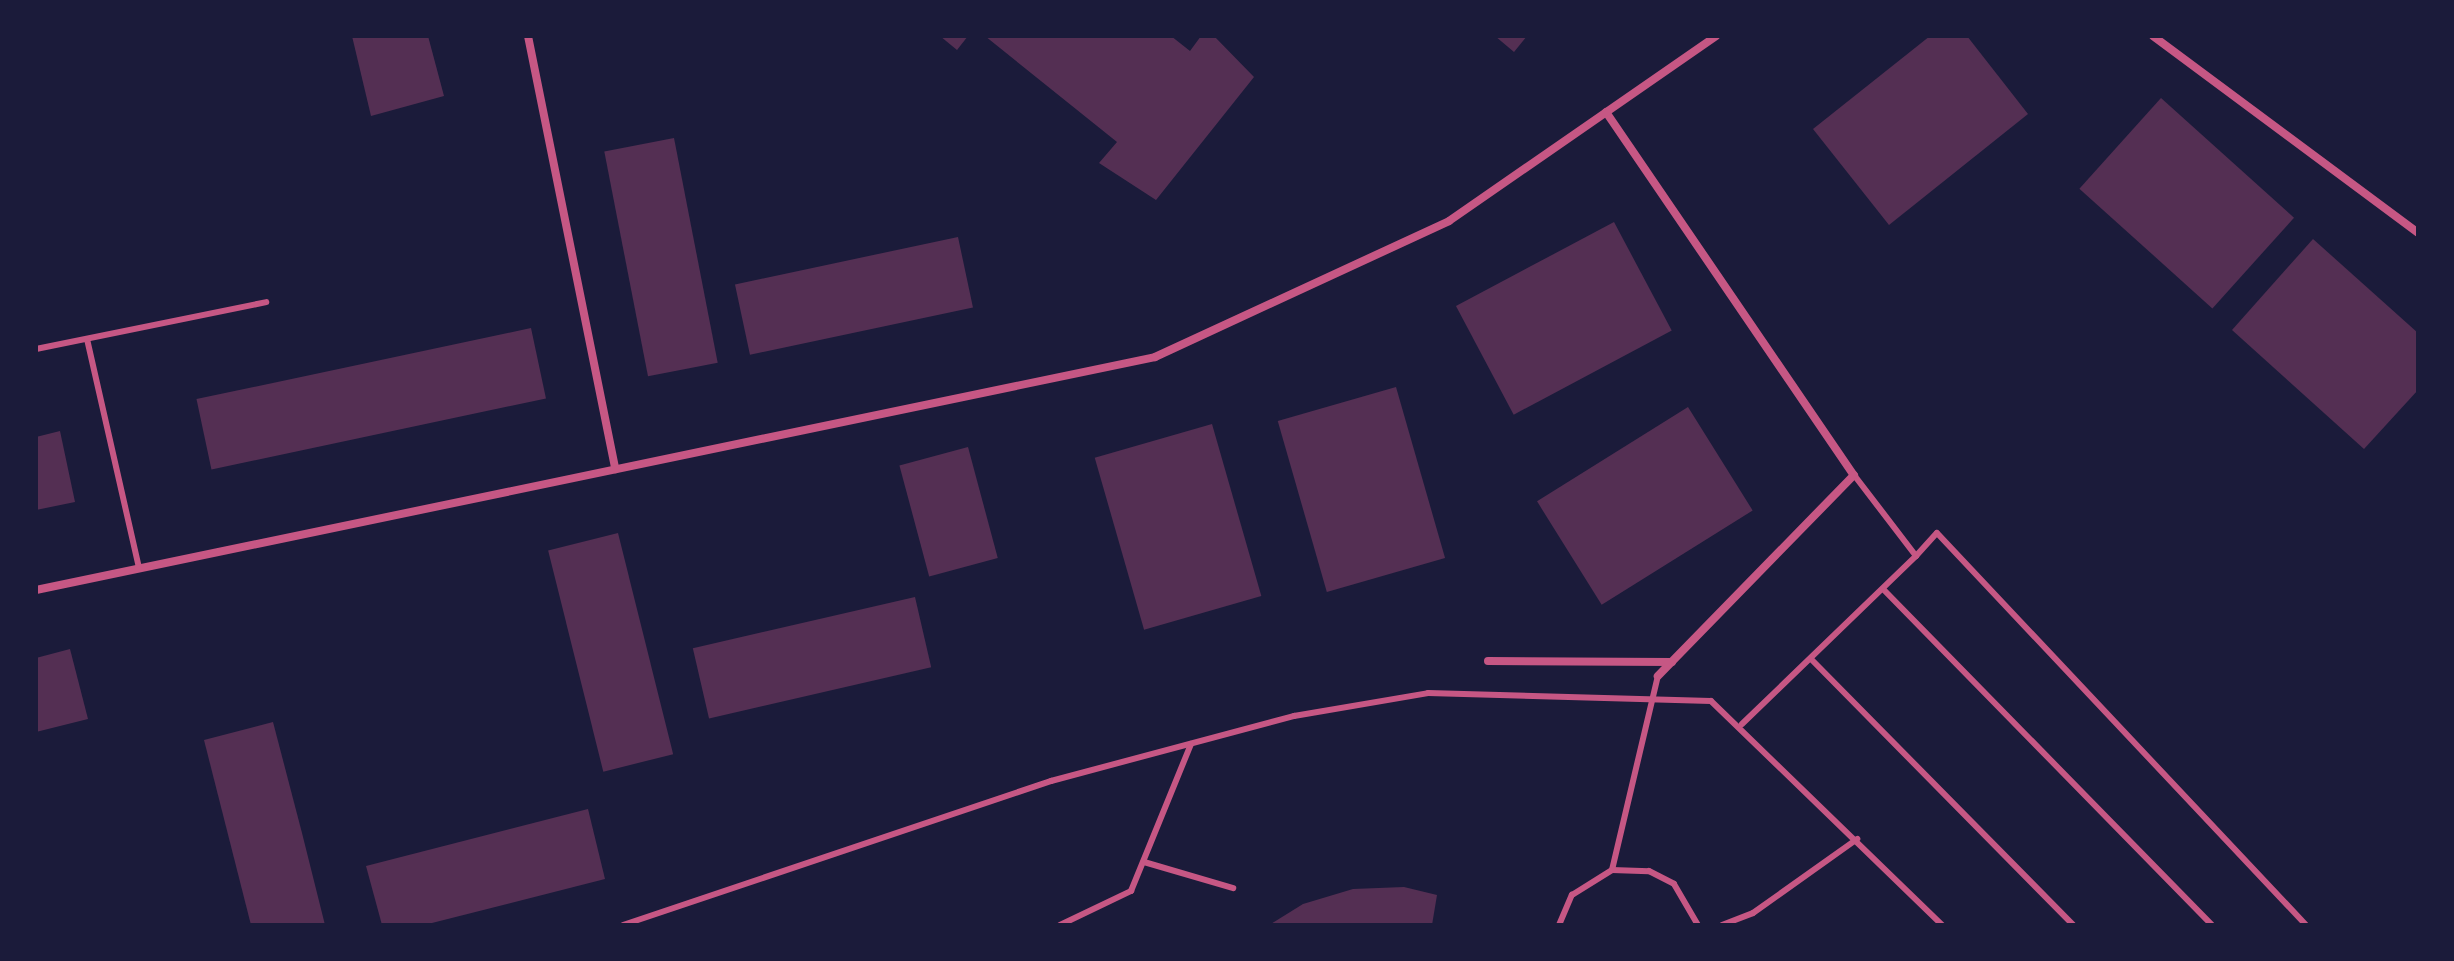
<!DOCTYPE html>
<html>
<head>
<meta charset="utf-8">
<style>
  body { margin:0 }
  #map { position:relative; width:2454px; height:961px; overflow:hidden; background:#1b1b3a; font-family:"Titillium Web",sans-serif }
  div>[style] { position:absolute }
  .building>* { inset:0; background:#542f53; transform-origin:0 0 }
  .service>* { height:6px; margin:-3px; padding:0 3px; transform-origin:3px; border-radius:3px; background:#c65784 }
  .minor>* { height:8px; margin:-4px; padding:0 4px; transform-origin:4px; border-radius:4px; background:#c65784 }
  span { translate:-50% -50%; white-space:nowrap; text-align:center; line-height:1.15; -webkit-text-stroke:6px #1b1b3a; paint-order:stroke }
  .frame { position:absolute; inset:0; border:38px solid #1b1b3a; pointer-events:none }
</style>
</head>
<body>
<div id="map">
  <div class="building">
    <i style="clip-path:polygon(352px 36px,428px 36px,444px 96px,371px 116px)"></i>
    <i style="clip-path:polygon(940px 36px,968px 36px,957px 50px)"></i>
    <i style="clip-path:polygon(985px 36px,1171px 36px,1190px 51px,1201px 36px,1214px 36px,1254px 77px,1156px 200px,1099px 163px,1117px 142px)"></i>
    <i style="clip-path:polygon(1495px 36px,1527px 36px,1514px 52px)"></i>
    <i style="clip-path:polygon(1930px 36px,1967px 36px,2028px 114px,1889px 225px,1813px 129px)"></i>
    <i style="left:2161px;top:98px;width:179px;height:122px;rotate:42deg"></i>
    <i style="left:674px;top:138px;width:229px;height:71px;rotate:79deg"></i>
    <i style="left:1614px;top:222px;width:123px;height:179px;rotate:62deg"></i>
    <i style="left:958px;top:237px;width:72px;height:228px;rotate:78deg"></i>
    <i style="clip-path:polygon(2313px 239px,2418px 333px,2418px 390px,2364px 449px,2232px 330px)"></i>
    <i style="left:531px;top:328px;width:72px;height:342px;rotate:78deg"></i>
    <i style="left:1396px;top:387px;width:178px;height:123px;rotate:74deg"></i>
    <i style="left:1688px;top:407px;width:122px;height:178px;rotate:58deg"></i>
    <i style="left:1212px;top:424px;width:179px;height:122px;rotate:74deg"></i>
    <i style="clip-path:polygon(60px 431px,75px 502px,36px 510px,36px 437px)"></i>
    <i style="left:968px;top:447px;width:115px;height:71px;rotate:75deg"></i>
    <i style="left:618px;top:533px;width:228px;height:72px;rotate:76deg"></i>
    <i style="left:915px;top:597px;width:72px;height:228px;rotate:77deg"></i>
    <i style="clip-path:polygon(70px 649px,88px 719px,36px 732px,36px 658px)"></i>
    <i style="clip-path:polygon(273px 722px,302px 833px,325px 925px,251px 925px,204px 740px)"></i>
    <i style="clip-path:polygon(588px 809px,605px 879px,424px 925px,382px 925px,366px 866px)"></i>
    <i style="clip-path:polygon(1404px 887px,1437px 895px,1432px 925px,1269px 925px,1303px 904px,1353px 889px)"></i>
  </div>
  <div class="service">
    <i style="left:87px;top:339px;width:235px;rotate:77.2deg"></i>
    <i style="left:36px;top:349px;width:235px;rotate:-11.5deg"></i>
    <i style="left:1916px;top:556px;width:31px;rotate:-48deg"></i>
    <i style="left:1937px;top:533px;width:538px;rotate:46.73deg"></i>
    <i style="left:1883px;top:589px;width:470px;rotate:45.6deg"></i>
    <i style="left:1811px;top:659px;width:373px;rotate:45.4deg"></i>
    <i style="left:1742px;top:724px;width:242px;rotate:-44deg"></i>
    <i style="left:1916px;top:556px;width:102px;rotate:-127.4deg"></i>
    <i style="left:1144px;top:862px;width:93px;rotate:16.3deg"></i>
    <i style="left:1612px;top:870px;width:199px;rotate:-76.7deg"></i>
    <i style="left:623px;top:925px;width:452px;rotate:-18.6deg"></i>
    <i style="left:1051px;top:781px;width:252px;rotate:-15deg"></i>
    <i style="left:1294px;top:716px;width:136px;rotate:-9.7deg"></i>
    <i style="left:1428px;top:693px;width:283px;rotate:1.6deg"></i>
    <i style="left:1711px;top:701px;width:322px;rotate:44.1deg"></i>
    <i style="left:1060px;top:925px;width:79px;rotate:-25.6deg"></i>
    <i style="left:1131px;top:891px;width:159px;rotate:-67.8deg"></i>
    <i style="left:1559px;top:925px;width:33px;rotate:-67deg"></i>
    <i style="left:1572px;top:895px;width:47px;rotate:-32deg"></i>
    <i style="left:1612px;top:870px;width:37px;rotate:2deg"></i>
    <i style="left:1649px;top:871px;width:28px;rotate:27deg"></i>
    <i style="left:1674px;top:884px;width:48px;rotate:59.7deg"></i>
    <i style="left:1722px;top:925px;width:33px;rotate:-21deg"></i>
    <i style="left:1753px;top:913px;width:128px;rotate:-35.4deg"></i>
  </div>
  <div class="minor">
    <i style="left:528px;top:36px;width:442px;rotate:78.6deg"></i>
    <i style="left:2153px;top:36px;width:330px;rotate:36.6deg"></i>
    <i style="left:1606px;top:112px;width:440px;rotate:55.7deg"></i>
    <i style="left:1854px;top:475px;width:281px;rotate:134.3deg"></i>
    <i style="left:36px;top:590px;width:1143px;rotate:-11.76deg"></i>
    <i style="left:1155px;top:357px;width:324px;rotate:-24.8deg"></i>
    <i style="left:1449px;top:221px;width:325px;rotate:-34.7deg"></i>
    <i style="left:1488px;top:661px;width:184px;rotate:0.3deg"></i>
  </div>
  <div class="frame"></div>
</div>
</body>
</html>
